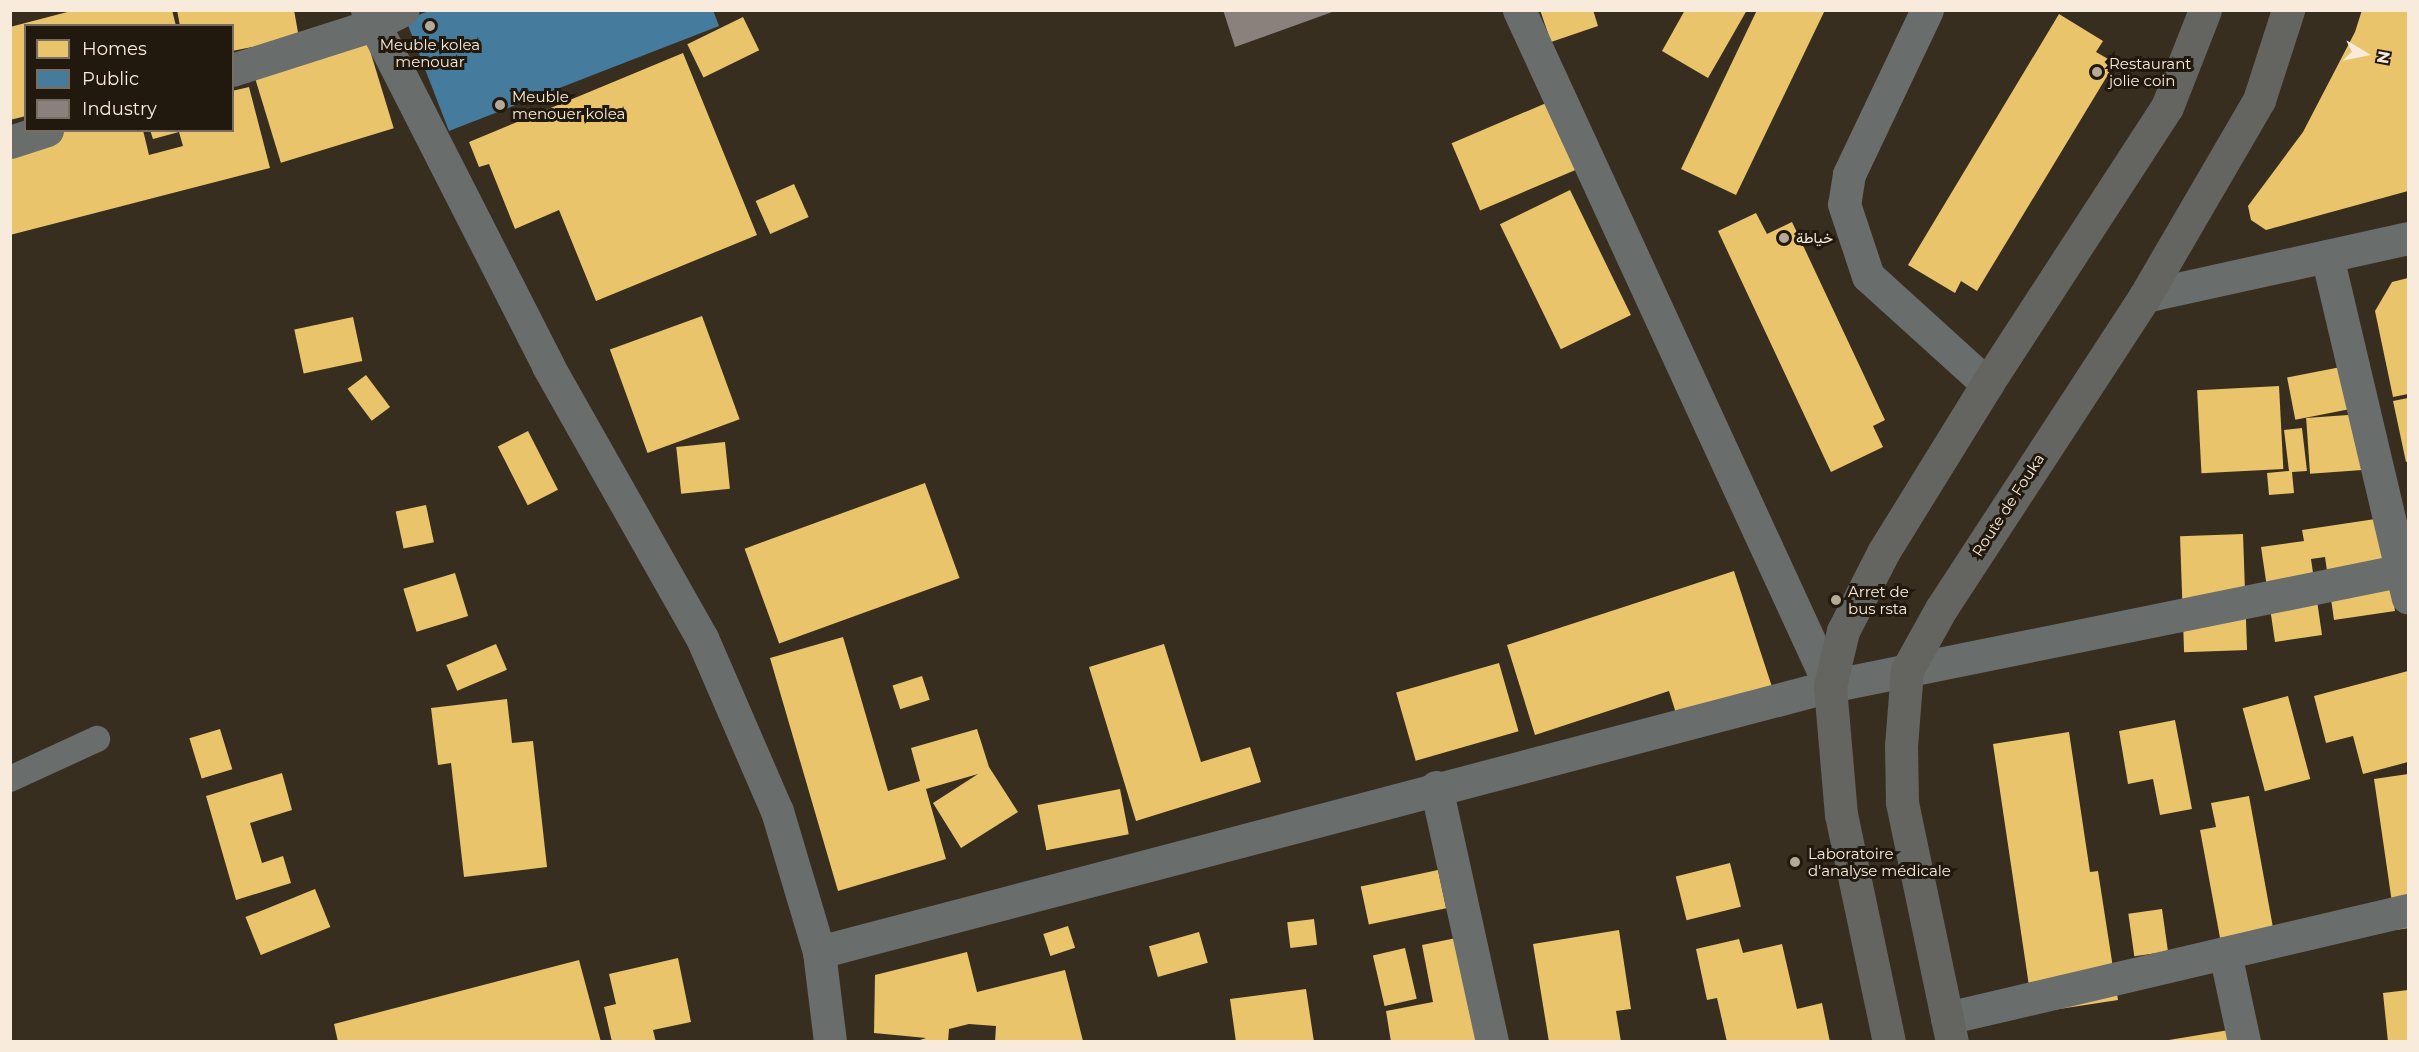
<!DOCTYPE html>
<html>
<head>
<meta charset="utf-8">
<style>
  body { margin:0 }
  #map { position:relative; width:2419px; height:1052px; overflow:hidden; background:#382e20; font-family:Montserrat,Vazirmatn,sans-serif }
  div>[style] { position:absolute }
  .homes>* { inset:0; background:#e9c46a; transform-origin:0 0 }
  .public>* { inset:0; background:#457b9d }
  .industry>* { inset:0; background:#8a817c }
  .service>* { height:26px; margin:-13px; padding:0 13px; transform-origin:13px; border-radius:13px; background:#696d6c }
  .minor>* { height:33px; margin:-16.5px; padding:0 16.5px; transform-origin:16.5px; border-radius:16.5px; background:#696d6c }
  .secondary>* { height:33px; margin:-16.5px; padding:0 16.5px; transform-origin:16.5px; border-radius:16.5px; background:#646561 }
  .dots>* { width:16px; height:16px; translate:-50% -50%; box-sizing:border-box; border:3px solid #22190e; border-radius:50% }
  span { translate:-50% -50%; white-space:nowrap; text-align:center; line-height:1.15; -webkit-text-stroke:6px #22190e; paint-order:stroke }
  .poi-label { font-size:15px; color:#f8ebdc }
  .left { translate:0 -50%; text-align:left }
  .street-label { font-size:15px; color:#f8ebdc }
  .frame { position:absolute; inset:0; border:12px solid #f8ebdc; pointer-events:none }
  .legend { position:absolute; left:24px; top:24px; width:210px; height:108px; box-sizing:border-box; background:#22190e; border:2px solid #786d60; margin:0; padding:8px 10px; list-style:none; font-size:18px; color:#f8ebdc }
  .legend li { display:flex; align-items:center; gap:12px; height:30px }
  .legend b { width:30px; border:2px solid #786d60 }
  .north { position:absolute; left:2335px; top:24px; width:60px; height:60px; -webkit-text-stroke:4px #22190e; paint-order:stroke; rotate:100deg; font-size:16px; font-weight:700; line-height:24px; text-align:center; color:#f8ebdc }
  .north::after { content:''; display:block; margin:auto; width:21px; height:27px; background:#f8ebdc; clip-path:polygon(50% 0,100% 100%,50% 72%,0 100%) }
</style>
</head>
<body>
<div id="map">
  <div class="homes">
    <i style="clip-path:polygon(75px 10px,172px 10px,176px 26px,26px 26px,26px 116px,10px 120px,10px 27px)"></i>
    <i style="clip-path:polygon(177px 10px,294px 10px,299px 38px,232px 51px,232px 26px,180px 26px)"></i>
    <i style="clip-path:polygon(1540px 10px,1593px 10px,1598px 26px,1551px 42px)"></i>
    <i style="clip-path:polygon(1685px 10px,1747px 10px,1708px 78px,1662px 51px)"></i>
    <i style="clip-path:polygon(1757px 10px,1825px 10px,1736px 195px,1681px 169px)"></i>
    <i style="clip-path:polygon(2362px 10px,2408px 10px,2408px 191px,2266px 230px,2251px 220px,2248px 206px,2303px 132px,2355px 32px)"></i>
    <i style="clip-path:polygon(2059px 14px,2103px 41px,2096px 52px,2115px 63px,1977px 291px,1961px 281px,1955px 293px,1908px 265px)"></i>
    <i style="left:743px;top:17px;width:37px;height:62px;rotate:64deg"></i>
    <i style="left:368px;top:44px;width:88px;height:118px;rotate:73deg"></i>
    <i style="clip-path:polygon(683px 53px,757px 235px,596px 301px,559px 210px,515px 229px,489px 164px,479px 167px,469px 142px)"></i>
    <i style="clip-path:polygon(249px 87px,270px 168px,10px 235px,10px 142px,53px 130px,143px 130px,149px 155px,183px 146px,179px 132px,153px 139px,150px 130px,232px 130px,232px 91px)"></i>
    <i style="left:1551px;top:101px;width:73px;height:108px;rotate:67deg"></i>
    <i style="left:794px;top:184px;width:36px;height:42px;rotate:66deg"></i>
    <i style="left:1570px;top:190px;width:139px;height:78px;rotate:64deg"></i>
    <i style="clip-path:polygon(1756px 213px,1767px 234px,1792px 222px,1885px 420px,1873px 426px,1883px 447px,1831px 472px,1718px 231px)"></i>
    <i style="clip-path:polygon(2408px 278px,2408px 394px,2393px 397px,2375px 311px,2392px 282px)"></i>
    <i style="left:702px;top:316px;width:110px;height:98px;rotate:70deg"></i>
    <i style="left:353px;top:317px;width:45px;height:60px;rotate:78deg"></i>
    <i style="left:2346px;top:366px;width:43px;height:60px;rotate:79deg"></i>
    <i style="left:366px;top:375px;width:40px;height:23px;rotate:53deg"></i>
    <i style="left:2279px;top:386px;width:83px;height:82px;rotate:87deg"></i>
    <i style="clip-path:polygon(2408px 398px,2408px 461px,2406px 462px,2393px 401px)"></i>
    <i style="left:2362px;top:414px;width:56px;height:56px;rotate:86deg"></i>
    <i style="clip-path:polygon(2302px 428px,2307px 471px,2292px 472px,2294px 493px,2269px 495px,2267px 473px,2289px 471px,2284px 430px)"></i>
    <i style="left:528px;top:431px;width:66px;height:34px;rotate:63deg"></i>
    <i style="left:725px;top:442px;width:47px;height:49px;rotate:84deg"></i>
    <i style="left:925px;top:483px;width:101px;height:192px;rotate:70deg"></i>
    <i style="left:426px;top:505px;width:38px;height:31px;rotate:78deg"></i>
    <i style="clip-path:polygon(2382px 518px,2395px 611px,2334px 620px,2325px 557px,2311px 559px,2322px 635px,2275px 642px,2261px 547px,2304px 541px,2302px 530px)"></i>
    <i style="left:2243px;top:534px;width:116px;height:63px;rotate:88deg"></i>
    <i style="clip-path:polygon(1734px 571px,1775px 696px,1680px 726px,1669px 691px,1535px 735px,1507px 645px)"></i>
    <i style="left:455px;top:573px;width:45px;height:54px;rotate:73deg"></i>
    <i style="clip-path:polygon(843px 637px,888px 791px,920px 781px,911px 748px,977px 729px,989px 767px,1018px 812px,961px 848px,933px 803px,978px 774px,926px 789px,946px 859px,838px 891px,770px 658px)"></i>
    <i style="left:496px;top:644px;width:28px;height:54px;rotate:67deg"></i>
    <i style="clip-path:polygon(1164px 644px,1201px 762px,1250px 747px,1261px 782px,1136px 821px,1089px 667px)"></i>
    <i style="left:1499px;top:663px;width:71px;height:107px;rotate:74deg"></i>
    <i style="clip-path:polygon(2408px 671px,2408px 762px,2363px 774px,2353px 736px,2326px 743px,2314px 696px)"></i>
    <i style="left:922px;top:676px;width:25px;height:31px;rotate:72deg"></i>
    <i style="left:2288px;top:696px;width:86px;height:47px;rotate:75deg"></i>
    <i style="clip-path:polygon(507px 699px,512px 743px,533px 741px,547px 867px,464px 877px,451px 763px,438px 765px,431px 708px)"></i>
    <i style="clip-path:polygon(2175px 720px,2192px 809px,2160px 815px,2153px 779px,2128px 784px,2119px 731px)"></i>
    <i style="left:220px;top:729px;width:42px;height:32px;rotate:73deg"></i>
    <i style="clip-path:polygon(2069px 732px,2090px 872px,2098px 871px,2118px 1000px,2033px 1013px,1993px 744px)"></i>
    <i style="clip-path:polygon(282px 773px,292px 810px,250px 823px,262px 863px,283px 856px,291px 883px,236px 900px,206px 796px)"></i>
    <i style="clip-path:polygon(2408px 774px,2408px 928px,2396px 930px,2374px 779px)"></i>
    <i style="left:1120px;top:789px;width:46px;height:84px;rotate:79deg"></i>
    <i style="clip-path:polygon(2249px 796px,2276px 944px,2223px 954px,2200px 830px,2216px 827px,2211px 803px)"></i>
    <i style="left:1730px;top:863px;width:45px;height:56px;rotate:76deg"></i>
    <i style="left:1438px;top:870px;width:39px;height:79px;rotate:78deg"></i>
    <i style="left:315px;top:889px;width:41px;height:75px;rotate:68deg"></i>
    <i style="left:2162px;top:909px;width:43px;height:34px;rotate:82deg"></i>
    <i style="left:1314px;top:919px;width:26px;height:27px;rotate:83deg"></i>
    <i style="left:1068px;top:926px;width:23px;height:26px;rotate:72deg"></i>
    <i style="clip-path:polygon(1619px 930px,1631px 1009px,1616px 1011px,1621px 1042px,1549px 1042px,1533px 944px)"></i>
    <i style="left:1199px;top:932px;width:32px;height:52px;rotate:74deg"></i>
    <i style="clip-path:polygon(1461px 937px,1481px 1042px,1391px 1042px,1386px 1011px,1433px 1002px,1422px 945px)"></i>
    <i style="clip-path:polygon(1739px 939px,1743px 953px,1782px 944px,1797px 1009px,1822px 1003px,1830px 1042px,1727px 1042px,1717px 998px,1707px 1000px,1696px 949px)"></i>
    <i style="left:1405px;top:948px;width:52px;height:33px;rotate:77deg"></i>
    <i style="clip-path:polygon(967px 952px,977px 992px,1065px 970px,1083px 1041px,995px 1042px,996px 1026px,969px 1024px,949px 1029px,948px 1042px,914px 1042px,926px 1038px,874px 1033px,875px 975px)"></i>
    <i style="clip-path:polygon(678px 958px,691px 1022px,653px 1030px,656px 1042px,612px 1042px,604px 1007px,616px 1004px,609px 974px)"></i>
    <i style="clip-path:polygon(579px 960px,601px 1042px,338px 1042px,334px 1024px)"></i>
    <i style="clip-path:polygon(1306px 989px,1314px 1042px,1236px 1042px,1230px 999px)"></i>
    <i style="clip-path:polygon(2408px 990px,2408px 1042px,2388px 1042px,2383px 993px)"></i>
    <i style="clip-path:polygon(2235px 1029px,2238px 1042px,2169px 1042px,2169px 1040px)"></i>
  </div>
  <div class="public">
    <i style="clip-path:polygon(431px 10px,713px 10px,719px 26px,449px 131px,406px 20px)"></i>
  </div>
  <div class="industry">
    <i style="clip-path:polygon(1223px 10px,1335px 10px,1335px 11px,1235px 47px)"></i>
  </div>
  <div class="service">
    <i style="left:10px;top:779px;width:96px;rotate:-24.7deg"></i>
  </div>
  <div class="minor">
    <i style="left:367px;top:10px;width:399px;rotate:63deg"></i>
    <i style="left:548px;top:366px;width:313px;rotate:60.5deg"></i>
    <i style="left:702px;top:638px;width:189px;rotate:66.6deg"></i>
    <i style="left:777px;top:811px;width:147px;rotate:73.4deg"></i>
    <i style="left:819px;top:952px;width:91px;rotate:83deg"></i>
    <i style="left:1519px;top:10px;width:744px;rotate:65.29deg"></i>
    <i style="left:1927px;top:10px;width:182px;rotate:115.4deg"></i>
    <i style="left:1849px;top:174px;width:30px;rotate:99deg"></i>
    <i style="left:1844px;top:204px;width:76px;rotate:71.6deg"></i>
    <i style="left:1868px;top:276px;width:161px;rotate:42.2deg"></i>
    <i style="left:232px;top:70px;width:148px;rotate:-17.7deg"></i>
    <i style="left:373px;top:25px;width:33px;rotate:-27deg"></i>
    <i style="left:10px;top:142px;width:39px;rotate:-18deg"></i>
    <i style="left:2327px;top:256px;width:351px;rotate:76.7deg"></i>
    <i style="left:2145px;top:296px;width:269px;rotate:-12.4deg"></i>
    <i style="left:1436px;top:787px;width:261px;rotate:77.6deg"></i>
    <i style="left:819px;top:952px;width:1045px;rotate:-14.74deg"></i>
    <i style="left:1830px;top:686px;width:590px;rotate:-11.44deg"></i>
    <i style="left:2225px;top:953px;width:91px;rotate:77.9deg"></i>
    <i style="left:1947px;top:1018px;width:473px;rotate:-13.2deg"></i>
  </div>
  <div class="secondary">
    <i style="left:1889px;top:1042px;width:232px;rotate:-101.9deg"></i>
    <i style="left:1841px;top:815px;width:129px;rotate:-94.9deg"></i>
    <i style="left:1830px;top:686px;width:57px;rotate:-76.7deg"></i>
    <i style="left:1843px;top:631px;width:90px;rotate:-62.9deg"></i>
    <i style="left:1884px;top:551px;width:196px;rotate:-58.3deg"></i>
    <i style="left:1987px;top:384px;width:330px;rotate:-57deg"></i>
    <i style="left:2167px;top:107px;width:104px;rotate:-68.6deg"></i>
    <i style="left:1952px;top:1042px;width:245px;rotate:-101.8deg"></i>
    <i style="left:1902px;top:802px;width:56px;rotate:-91deg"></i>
    <i style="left:1901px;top:746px;width:76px;rotate:-85.5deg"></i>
    <i style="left:1907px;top:670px;width:70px;rotate:-60.9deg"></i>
    <i style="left:1941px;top:609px;width:374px;rotate:-56.9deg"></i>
    <i style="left:2145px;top:296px;width:227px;rotate:-59.8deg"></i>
    <i style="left:2259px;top:100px;width:95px;rotate:-72.1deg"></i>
  </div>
  <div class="dots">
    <i style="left:430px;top:26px;background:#b5a99a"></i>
    <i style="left:2097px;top:72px;background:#b5a99a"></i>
    <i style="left:500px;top:105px;background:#b5a99a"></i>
    <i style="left:1784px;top:238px;background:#b5a99a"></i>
    <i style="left:1836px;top:600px;background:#b5a99a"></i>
    <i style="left:1795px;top:862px;background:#b5a99a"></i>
  </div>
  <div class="poi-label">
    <span style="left:430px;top:53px">Meuble kolea<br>menouar</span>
    <span class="left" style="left:2109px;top:72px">Restaurant<br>jolie coin</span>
    <span class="left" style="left:512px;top:105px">Meuble<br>menouer kolea</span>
    <span class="left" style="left:1796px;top:238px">خياطة</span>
    <span class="left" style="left:1848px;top:600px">Arret de<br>bus rsta</span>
    <span class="left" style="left:1808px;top:862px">Laboratoire<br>d'analyse médicale</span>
  </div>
  <div class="street-label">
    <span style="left:2008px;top:505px;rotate:-57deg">Route de Fouka</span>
  </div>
  <div class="frame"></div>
  <ul class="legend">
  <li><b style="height:16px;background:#e9c46a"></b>Homes</li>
  <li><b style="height:16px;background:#457b9d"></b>Public</li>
  <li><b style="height:16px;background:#8a817c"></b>Industry</li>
  </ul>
  <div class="north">N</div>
</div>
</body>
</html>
